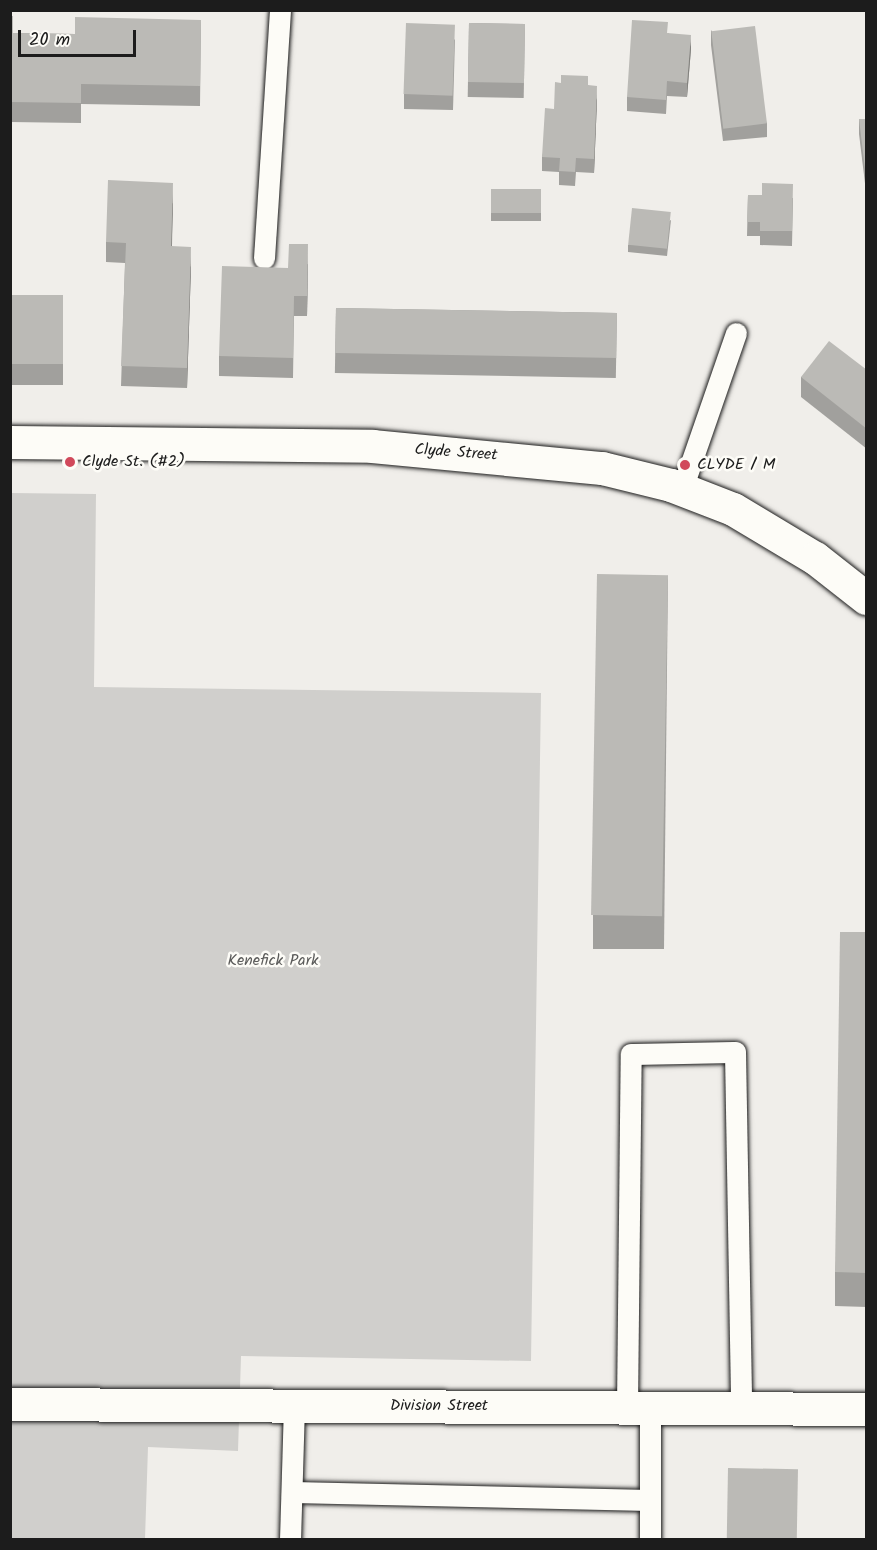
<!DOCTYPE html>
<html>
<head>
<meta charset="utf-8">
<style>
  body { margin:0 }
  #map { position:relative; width:877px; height:1550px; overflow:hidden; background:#f0eeea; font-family:Kalam,sans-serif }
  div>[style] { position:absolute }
  .green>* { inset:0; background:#d0cfcc }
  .roads { filter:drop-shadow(0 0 2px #1c1c1c) drop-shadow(0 0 2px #1c1c1c) }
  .lane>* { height:21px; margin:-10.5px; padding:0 10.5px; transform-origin:10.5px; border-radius:10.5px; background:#fdfcf7 }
  .street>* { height:33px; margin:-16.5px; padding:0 16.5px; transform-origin:16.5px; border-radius:16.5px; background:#fdfcf7 }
  .wall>* { inset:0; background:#a1a09d; transform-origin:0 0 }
  .shaded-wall>* { inset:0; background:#83827f }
  .building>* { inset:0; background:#bbbab6; transform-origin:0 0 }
  .dots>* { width:16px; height:16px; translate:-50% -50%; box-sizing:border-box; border:3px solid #fdfcf7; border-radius:50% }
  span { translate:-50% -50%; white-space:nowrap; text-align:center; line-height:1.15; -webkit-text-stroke:5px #fdfcf7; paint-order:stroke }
  .street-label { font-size:16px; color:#1c1c1c }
  .poi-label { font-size:16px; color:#1c1c1c }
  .left { translate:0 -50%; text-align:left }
  .park-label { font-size:16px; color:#5b5b5a }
  .frame { position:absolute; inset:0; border:12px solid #1c1c1c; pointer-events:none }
  .scale { position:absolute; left:18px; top:30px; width:118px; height:27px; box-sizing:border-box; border:3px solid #1c1c1c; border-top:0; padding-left:8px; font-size:18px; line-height:21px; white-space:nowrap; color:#1c1c1c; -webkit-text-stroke:4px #fdfcf7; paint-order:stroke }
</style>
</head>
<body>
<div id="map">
  <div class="green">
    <i style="clip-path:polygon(11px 493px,96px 494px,94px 687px,541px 693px,531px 1361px,241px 1356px,238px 1451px,148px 1447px,145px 1539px,11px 1540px)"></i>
  </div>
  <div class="roads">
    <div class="lane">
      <i style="left:264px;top:258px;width:249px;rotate:-86.3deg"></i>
      <i style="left:682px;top:489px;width:165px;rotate:-70.9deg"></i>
      <i style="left:627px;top:1408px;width:354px;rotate:-89.4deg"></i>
      <i style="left:631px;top:1054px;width:104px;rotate:-1.1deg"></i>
      <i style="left:735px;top:1052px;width:356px;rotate:89deg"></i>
      <i style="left:292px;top:1492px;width:358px;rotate:1.3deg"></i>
      <i style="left:290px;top:1540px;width:135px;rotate:-88.3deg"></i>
      <i style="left:650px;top:1540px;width:132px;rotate:-90deg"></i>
    </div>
    <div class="street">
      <i style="left:10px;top:442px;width:362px;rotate:0.6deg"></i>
      <i style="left:372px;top:446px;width:231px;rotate:5.5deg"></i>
      <i style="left:602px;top:468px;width:71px;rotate:13.8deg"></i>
      <i style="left:671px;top:485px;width:66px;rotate:21.2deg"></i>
      <i style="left:733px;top:509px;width:96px;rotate:30.9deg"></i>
      <i style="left:815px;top:558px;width:65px;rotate:38.1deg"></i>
      <i style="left:10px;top:1404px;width:856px;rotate:0.33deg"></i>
    </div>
  </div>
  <div class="wall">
    <i style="clip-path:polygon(10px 16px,13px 33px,75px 34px,201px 20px,200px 106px,81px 104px,81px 123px,10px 122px)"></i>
    <i style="left:469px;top:23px;width:56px;height:74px;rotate:1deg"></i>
    <i style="clip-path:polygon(711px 30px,767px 123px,767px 137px,723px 141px,711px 45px)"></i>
    <i style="clip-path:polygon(668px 33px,691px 49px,687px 97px,667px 96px,666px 114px,627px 111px,627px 97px)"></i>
    <i style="clip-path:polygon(455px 39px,453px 110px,404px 109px,404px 94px)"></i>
    <i style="clip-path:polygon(588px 85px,597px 100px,594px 173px,576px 172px,575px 186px,559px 185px,559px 172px,542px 171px,542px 157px,554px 109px)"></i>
    <i style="clip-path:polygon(859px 119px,867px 119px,867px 200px,859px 134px)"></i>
    <i style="left:491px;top:189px;width:50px;height:32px"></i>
    <i style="clip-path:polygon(748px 195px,793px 198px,792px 246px,760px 245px,760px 236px,747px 236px)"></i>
    <i style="clip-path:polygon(173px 203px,172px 246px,191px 267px,187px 388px,121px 386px,125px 263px,106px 262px,106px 242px)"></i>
    <i style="clip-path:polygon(671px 220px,667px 256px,628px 252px,628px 245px)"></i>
    <i style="clip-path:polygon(308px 264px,307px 316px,294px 316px,293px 378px,219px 376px,219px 356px,288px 268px)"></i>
    <i style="left:10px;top:295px;width:53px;height:90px"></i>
    <i style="left:336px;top:308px;width:281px;height:65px;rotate:1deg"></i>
    <i style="clip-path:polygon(867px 370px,867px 449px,801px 397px,801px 377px)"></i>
    <i style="clip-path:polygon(668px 575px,664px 949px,593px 949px,593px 915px)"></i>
    <i style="clip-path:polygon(867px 932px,867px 1307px,835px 1306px,835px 1272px)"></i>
  </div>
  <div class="shaded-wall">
    <i style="clip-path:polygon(691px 35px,691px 49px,687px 97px,687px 83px)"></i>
    <i style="clip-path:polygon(597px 86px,597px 100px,594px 173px,594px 159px)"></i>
    <i style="clip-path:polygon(173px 183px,173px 203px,171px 266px,171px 246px)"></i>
    <i style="clip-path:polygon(308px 244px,308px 264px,307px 316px,307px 296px)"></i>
    <i style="clip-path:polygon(191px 247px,191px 267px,187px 388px,187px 368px)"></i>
  </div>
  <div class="building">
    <i style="clip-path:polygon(10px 16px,13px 16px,13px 33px,75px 34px,75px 17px,201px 20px,200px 86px,81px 84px,81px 103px,10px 102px)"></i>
    <i style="clip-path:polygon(632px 20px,668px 22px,667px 33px,691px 35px,687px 83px,667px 81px,666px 100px,627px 97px)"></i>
    <i style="left:406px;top:23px;width:49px;height:71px;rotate:2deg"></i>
    <i style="left:469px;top:23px;width:56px;height:59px;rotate:1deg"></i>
    <i style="left:755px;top:26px;width:98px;height:44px;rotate:83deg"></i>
    <i style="clip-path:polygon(561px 75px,588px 76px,588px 85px,597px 86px,594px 159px,576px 158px,575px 172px,559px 171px,560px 158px,542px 157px,545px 108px,554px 109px,555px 82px,561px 83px)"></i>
    <i style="clip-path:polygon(859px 119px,867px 119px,867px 186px)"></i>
    <i style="clip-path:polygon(108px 180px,173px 183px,171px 246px,191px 247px,187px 368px,121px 366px,126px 243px,106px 242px)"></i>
    <i style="clip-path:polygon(762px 183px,793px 184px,792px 231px,760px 231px,760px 222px,747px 222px,748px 195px,762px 195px)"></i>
    <i style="left:491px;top:189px;width:50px;height:24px"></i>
    <i style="left:632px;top:208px;width:39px;height:37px;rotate:6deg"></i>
    <i style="clip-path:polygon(289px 244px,308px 244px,307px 296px,294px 296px,293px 358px,219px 356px,222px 266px,288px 268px)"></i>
    <i style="left:10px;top:295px;width:53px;height:69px"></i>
    <i style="left:336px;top:308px;width:281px;height:45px;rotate:1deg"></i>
    <i style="clip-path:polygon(829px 341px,867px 370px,867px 429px,801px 377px)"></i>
    <i style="left:597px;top:574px;width:71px;height:341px;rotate:1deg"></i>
    <i style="clip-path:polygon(840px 932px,867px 932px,867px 1273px,835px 1272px)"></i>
    <i style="left:728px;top:1468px;width:70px;height:71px;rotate:1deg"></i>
  </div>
  <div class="dots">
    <i style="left:70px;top:462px;background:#d1495b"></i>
    <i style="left:685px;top:465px;background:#d1495b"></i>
  </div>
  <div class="street-label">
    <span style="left:456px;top:453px;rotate:4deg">Clyde Street</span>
    <span style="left:439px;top:1406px">Division Street</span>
  </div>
  <div class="poi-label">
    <span class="left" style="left:82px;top:462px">Clyde St. (#2)</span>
    <span class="left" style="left:697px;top:465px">CLYDE / M</span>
  </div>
  <div class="park-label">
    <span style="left:273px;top:961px">Kenefick Park</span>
  </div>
  <div class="frame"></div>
  <div class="scale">20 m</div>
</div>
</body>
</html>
